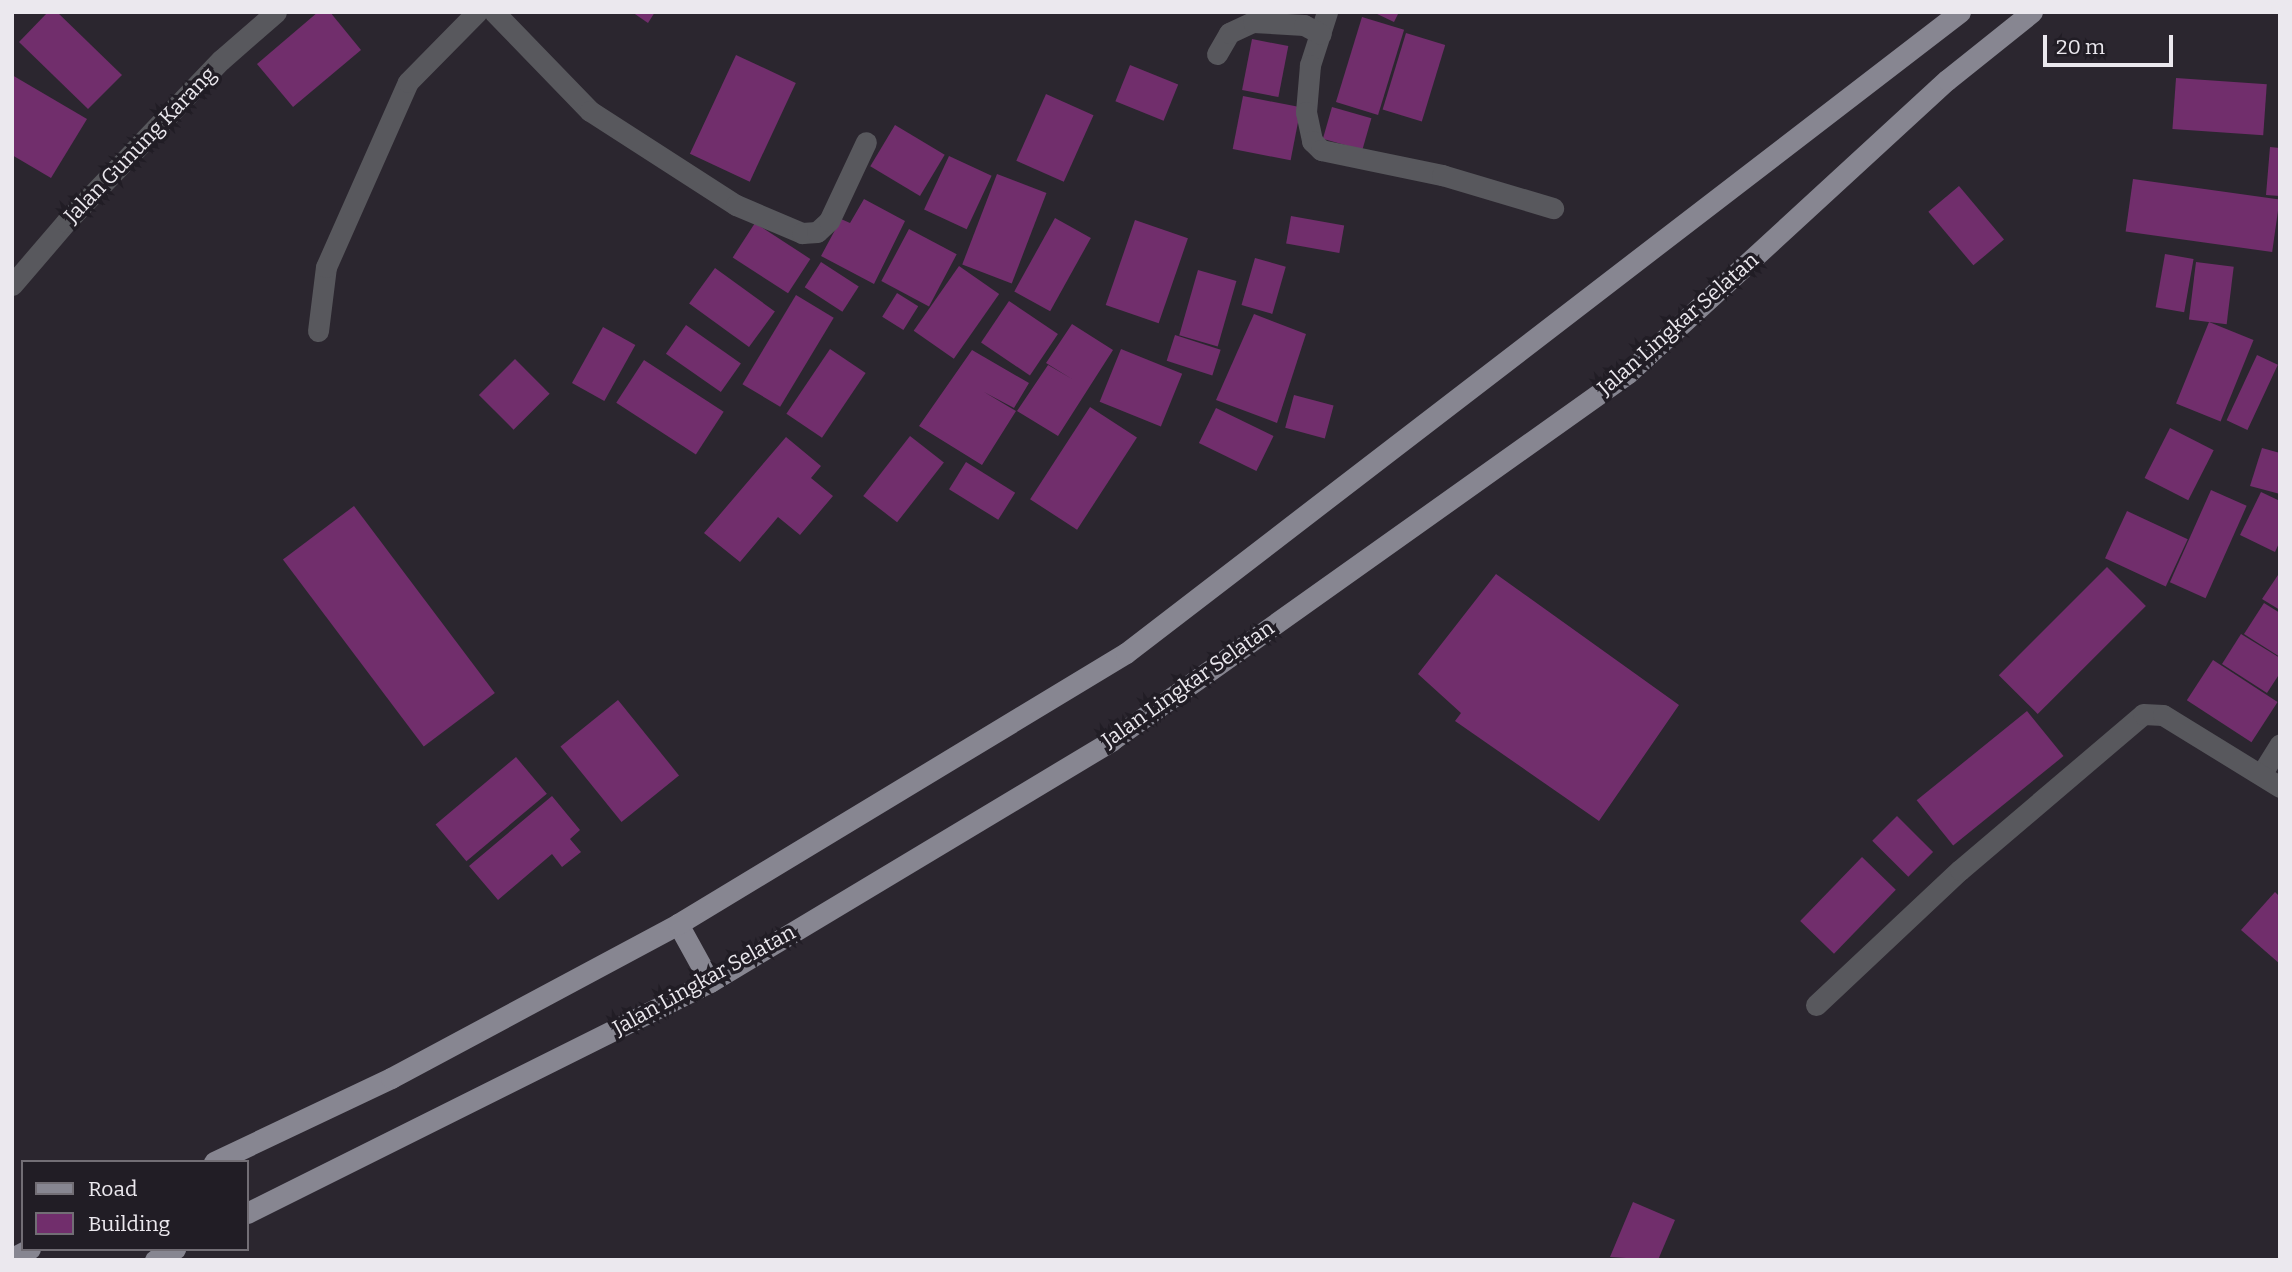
<!DOCTYPE html>
<html>
<head>
<meta charset="utf-8">
<style>
  body { margin:0 }
  #map { position:relative; width:2292px; height:1272px; overflow:hidden; background:#2b262f; font-family:Bitter,serif }
  div>[style] { position:absolute }
  .building>* { inset:0; background:#712e6c; transform-origin:0 0 }
  .minor>* { height:21px; margin:-10.5px; padding:0 10.5px; transform-origin:10.5px; border-radius:10.5px; background:#58585d }
  .primary>* { height:21px; margin:-10.5px; padding:0 10.5px; transform-origin:10.5px; border-radius:10.5px; background:#878691 }
  span { translate:-50% -50%; white-space:nowrap; text-align:center; line-height:1.15; -webkit-text-stroke:7px #211d25; paint-order:stroke }
  .street-label { font-size:21px; color:#ebe8ee }
  .frame { position:absolute; inset:0; border:14px solid #ebe8ee; pointer-events:none }
  .legend { position:absolute; left:21px; top:1160px; width:228px; height:91px; box-sizing:border-box; background:#211d25; border:2px solid #726e75; margin:0; padding:9px 12px; list-style:none; font-size:21px; color:#ebe8ee }
  .legend li { display:flex; align-items:center; gap:14px; height:35px }
  .legend b { width:35px; border:2px solid #726e75 }
  .scale { position:absolute; left:2043px; top:35px; width:130px; height:32px; box-sizing:border-box; border:4px solid #ebe8ee; border-top:0; padding-left:9px; font-size:21px; line-height:24px; white-space:nowrap; color:#ebe8ee; -webkit-text-stroke:5px #211d25; paint-order:stroke }
</style>
</head>
<body>
<div id="map">
  <div class="building">
    <i style="clip-path:polygon(48px 12px,57px 12px,122px 75px,88px 109px,19px 42px)"></i>
    <i style="clip-path:polygon(318px 12px,330px 12px,361px 50px,293px 107px,257px 64px)"></i>
    <i style="clip-path:polygon(632px 12px,655px 12px,648px 23px)"></i>
    <i style="clip-path:polygon(1373px 12px,1399px 12px,1394px 22px)"></i>
    <i style="left:1362px;top:17px;width:44px;height:89px;rotate:17deg"></i>
    <i style="left:1406px;top:33px;width:41px;height:80px;rotate:17deg"></i>
    <i style="left:1252px;top:39px;width:37px;height:52px;rotate:11deg"></i>
    <i style="left:736px;top:55px;width:66px;height:109px;rotate:25deg"></i>
    <i style="left:1130px;top:65px;width:52px;height:39px;rotate:22deg"></i>
    <i style="clip-path:polygon(12px 75px,87px 119px,51px 178px,12px 155px)"></i>
    <i style="left:2176px;top:78px;width:91px;height:51px;rotate:4deg"></i>
    <i style="left:1046px;top:94px;width:52px;height:73px;rotate:24deg"></i>
    <i style="left:1243px;top:96px;width:59px;height:54px;rotate:11deg"></i>
    <i style="left:1332px;top:107px;width:41px;height:33px;rotate:16deg"></i>
    <i style="left:895px;top:125px;width:58px;height:48px;rotate:31deg"></i>
    <i style="clip-path:polygon(2270px 147px,2280px 148px,2280px 196px,2266px 195px)"></i>
    <i style="left:949px;top:156px;width:47px;height:59px;rotate:25deg"></i>
    <i style="left:997px;top:174px;width:53px;height:97px;rotate:21deg"></i>
    <i style="left:2133px;top:179px;width:148px;height:53px;rotate:8deg"></i>
    <i style="left:1959px;top:186px;width:70px;height:40px;rotate:50deg"></i>
    <i style="clip-path:polygon(864px 199px,905px 221px,874px 284px,821px 256px,841px 219px,850px 223px)"></i>
    <i style="left:1291px;top:216px;width:54px;height:28px;rotate:10deg"></i>
    <i style="left:1055px;top:218px;width:41px;height:84px;rotate:29deg"></i>
    <i style="left:1135px;top:220px;width:56px;height:90px;rotate:19deg"></i>
    <i style="left:755px;top:223px;width:66px;height:41px;rotate:33deg"></i>
    <i style="left:909px;top:229px;width:54px;height:59px;rotate:28deg"></i>
    <i style="left:2165px;top:254px;width:29px;height:54px;rotate:10deg"></i>
    <i style="left:1255px;top:258px;width:32px;height:49px;rotate:16deg"></i>
    <i style="left:821px;top:262px;width:45px;height:30px;rotate:33deg"></i>
    <i style="left:2196px;top:262px;width:38px;height:58px;rotate:7deg"></i>
    <i style="left:959px;top:266px;width:49px;height:79px;rotate:35deg"></i>
    <i style="left:715px;top:268px;width:74px;height:44px;rotate:36deg"></i>
    <i style="left:1198px;top:270px;width:40px;height:68px;rotate:16deg"></i>
    <i style="left:897px;top:293px;width:25px;height:28px;rotate:32deg"></i>
    <i style="left:796px;top:295px;width:44px;height:104px;rotate:31deg"></i>
    <i style="left:1009px;top:301px;width:59px;height:50px;rotate:34deg"></i>
    <i style="clip-path:polygon(1254px 314px,1306px 334px,1277px 423px,1216px 400px)"></i>
    <i style="left:2209px;top:322px;width:48px;height:88px;rotate:22deg"></i>
    <i style="clip-path:polygon(1072px 324px,1113px 350px,1058px 436px,1017px 411px,1048px 365px,1072px 379px,1046px 363px)"></i>
    <i style="left:686px;top:325px;width:67px;height:35px;rotate:35deg"></i>
    <i style="left:603px;top:327px;width:37px;height:64px;rotate:29deg"></i>
    <i style="left:1175px;top:335px;width:48px;height:27px;rotate:18deg"></i>
    <i style="left:830px;top:349px;width:43px;height:78px;rotate:34deg"></i>
    <i style="left:1121px;top:349px;width:66px;height:57px;rotate:22deg"></i>
    <i style="clip-path:polygon(972px 350px,1029px 383px,1014px 408px,984px 392px,1016px 411px,982px 465px,919px 426px)"></i>
    <i style="left:2257px;top:355px;width:23px;height:72px;rotate:25deg"></i>
    <i style="left:515px;top:359px;width:49px;height:51px;rotate:45deg"></i>
    <i style="left:644px;top:360px;width:95px;height:51px;rotate:33deg"></i>
    <i style="left:1294px;top:395px;width:41px;height:34px;rotate:15deg"></i>
    <i style="left:1090px;top:407px;width:56px;height:110px;rotate:33deg"></i>
    <i style="left:1216px;top:408px;width:64px;height:39px;rotate:26deg"></i>
    <i style="left:2170px;top:428px;width:49px;height:56px;rotate:27deg"></i>
    <i style="left:910px;top:436px;width:43px;height:76px;rotate:38deg"></i>
    <i style="clip-path:polygon(786px 437px,821px 466px,811px 478px,833px 496px,800px 535px,778px 517px,740px 562px,704px 533px)"></i>
    <i style="clip-path:polygon(2262px 448px,2280px 453px,2280px 494px,2250px 486px)"></i>
    <i style="left:966px;top:462px;width:58px;height:32px;rotate:32deg"></i>
    <i style="left:2211px;top:490px;width:39px;height:101px;rotate:24deg"></i>
    <i style="clip-path:polygon(2261px 492px,2280px 501px,2280px 541px,2275px 552px,2240px 535px)"></i>
    <i style="left:354px;top:506px;width:234px;height:89px;rotate:53deg"></i>
    <i style="left:2127px;top:511px;width:67px;height:52px;rotate:25deg"></i>
    <i style="left:2107px;top:567px;width:55px;height:153px;rotate:45deg"></i>
    <i style="clip-path:polygon(2280px 572px,2280px 610px,2262px 599px)"></i>
    <i style="clip-path:polygon(1496px 574px,1679px 705px,1599px 821px,1455px 721px,1461px 713px,1418px 674px)"></i>
    <i style="clip-path:polygon(2264px 603px,2280px 613px,2280px 657px,2244px 634px)"></i>
    <i style="clip-path:polygon(2241px 634px,2280px 658px,2280px 673px,2267px 693px,2222px 664px)"></i>
    <i style="left:2213px;top:660px;width:77px;height:48px;rotate:33deg"></i>
    <i style="left:618px;top:700px;width:97px;height:74px;rotate:51deg"></i>
    <i style="left:2027px;top:711px;width:58px;height:142px;rotate:51deg"></i>
    <i style="left:516px;top:757px;width:48px;height:105px;rotate:50deg"></i>
    <i style="clip-path:polygon(552px 796px,580px 830px,570px 839px,581px 852px,562px 867px,552px 854px,498px 900px,469px 866px)"></i>
    <i style="left:1897px;top:816px;width:51px;height:35px;rotate:45deg"></i>
    <i style="left:1862px;top:857px;width:47px;height:89px;rotate:44deg"></i>
    <i style="clip-path:polygon(2275px 892px,2280px 897px,2280px 964px,2241px 930px)"></i>
    <i style="clip-path:polygon(1633px 1202px,1675px 1220px,1658px 1260px,1610px 1257px)"></i>
  </div>
  <div class="minor">
    <i style="left:494px;top:12px;width:138px;rotate:45.9deg"></i>
    <i style="left:590px;top:111px;width:174px;rotate:32.8deg"></i>
    <i style="left:736px;top:205px;width:72px;rotate:23deg"></i>
    <i style="left:802px;top:233px;width:15px;rotate:-4deg"></i>
    <i style="left:817px;top:232px;width:16px;rotate:-43deg"></i>
    <i style="left:829px;top:221px;width:87px;rotate:-64.9deg"></i>
    <i style="left:1327px;top:12px;width:56px;rotate:107.8deg"></i>
    <i style="left:1310px;top:65px;width:47px;rotate:94.9deg"></i>
    <i style="left:1306px;top:112px;width:30px;rotate:78deg"></i>
    <i style="left:1312px;top:141px;width:13px;rotate:45deg"></i>
    <i style="left:1321px;top:150px;width:124px;rotate:11.7deg"></i>
    <i style="left:1442px;top:175px;width:116px;rotate:16.6deg"></i>
    <i style="left:1217px;top:54px;width:24px;rotate:-60deg"></i>
    <i style="left:1229px;top:33px;width:26px;rotate:-25deg"></i>
    <i style="left:1253px;top:22px;width:51px;rotate:3.4deg"></i>
    <i style="left:1304px;top:25px;width:19px;rotate:28deg"></i>
    <i style="left:12px;top:285px;width:83px;rotate:-49.4deg"></i>
    <i style="left:66px;top:222px;width:224px;rotate:-46.3deg"></i>
    <i style="left:221px;top:60px;width:73px;rotate:-41.1deg"></i>
    <i style="left:318px;top:331px;width:64px;rotate:-82.9deg"></i>
    <i style="left:326px;top:267px;width:202px;rotate:-66.1deg"></i>
    <i style="left:408px;top:82px;width:98px;rotate:-45.4deg"></i>
    <i style="left:2262px;top:773px;width:34px;rotate:-58deg"></i>
    <i style="left:1816px;top:1005px;width:197px;rotate:-43.2deg"></i>
    <i style="left:1960px;top:870px;width:240px;rotate:-40.4deg"></i>
    <i style="left:2143px;top:714px;width:20px;rotate:3deg"></i>
    <i style="left:2163px;top:715px;width:137px;rotate:31.6deg"></i>
  </div>
  <div class="primary">
    <i style="left:678px;top:924px;width:66px;rotate:61.1deg"></i>
    <i style="left:214px;top:1162px;width:196px;rotate:-25.4deg"></i>
    <i style="left:391px;top:1078px;width:326px;rotate:-28.2deg"></i>
    <i style="left:678px;top:924px;width:524px;rotate:-31.17deg"></i>
    <i style="left:1126px;top:653px;width:1052px;rotate:-37.55deg"></i>
    <i style="left:247px;top:1213px;width:517px;rotate:-26.52deg"></i>
    <i style="left:710px;top:982px;width:469px;rotate:-31deg"></i>
    <i style="left:1112px;top:740px;width:633px;rotate:-35.42deg"></i>
    <i style="left:1628px;top:373px;width:433px;rotate:-42.6deg"></i>
    <i style="left:1947px;top:80px;width:109px;rotate:-38.7deg"></i>
    <i style="left:12px;top:1258px;width:20px;rotate:-27deg"></i>
    <i style="left:155px;top:1260px;width:23px;rotate:-29deg"></i>
  </div>
  <div class="street-label">
    <span style="left:140px;top:145px;rotate:-46deg">Jalan Gunung Karang</span>
    <span style="left:1678px;top:324px;rotate:-41deg">Jalan Lingkar Selatan</span>
    <span style="left:1188px;top:684px;rotate:-35deg">Jalan Lingkar Selatan</span>
    <span style="left:704px;top:980px;rotate:-29deg">Jalan Lingkar Selatan</span>
  </div>
  <div class="frame"></div>
  <ul class="legend">
  <li><b style="height:9px;background:#878691"></b>Road</li>
  <li><b style="height:19px;background:#712e6c"></b>Building</li>
  </ul>
  <div class="scale">20 m</div>
</div>
</body>
</html>
